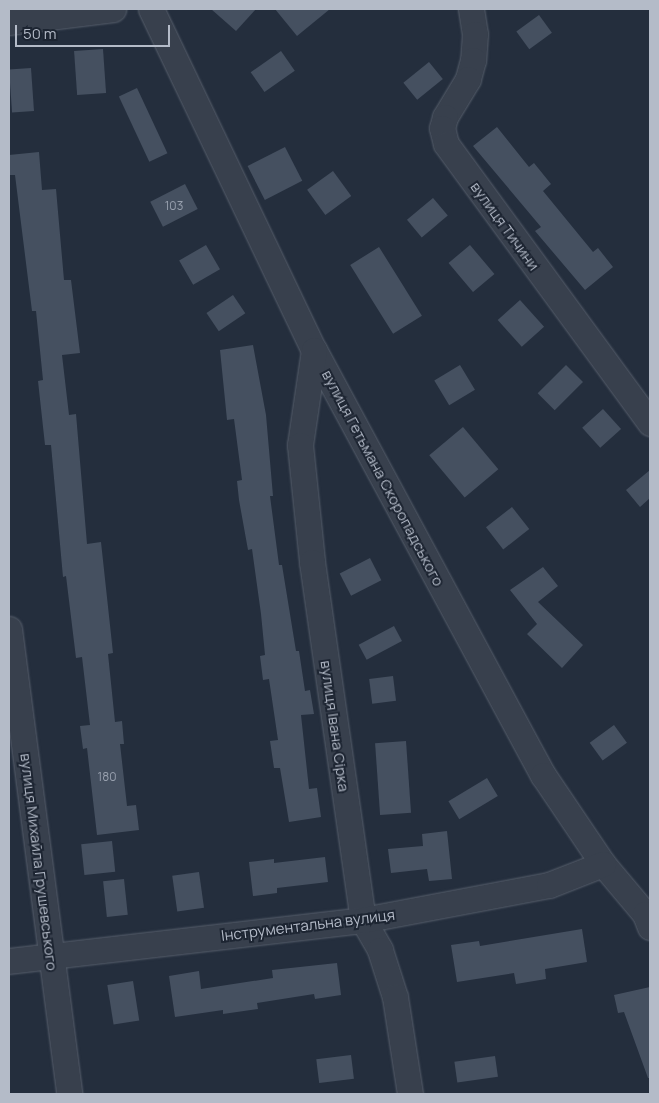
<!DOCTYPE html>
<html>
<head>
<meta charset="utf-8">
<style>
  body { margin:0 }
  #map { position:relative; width:659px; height:1103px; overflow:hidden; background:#242e3d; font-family:Manrope,sans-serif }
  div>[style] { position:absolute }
  .building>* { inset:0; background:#455060; transform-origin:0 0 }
  .roads { filter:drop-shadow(0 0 1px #565e6b) drop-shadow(0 0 1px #565e6b) }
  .minor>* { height:25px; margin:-12.5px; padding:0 12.5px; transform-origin:12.5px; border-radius:12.5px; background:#38404d }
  span { translate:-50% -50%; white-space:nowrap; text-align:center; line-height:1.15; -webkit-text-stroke:4px #1d2532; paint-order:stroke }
  .number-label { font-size:12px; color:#98a0ae }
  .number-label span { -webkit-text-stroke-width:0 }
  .street-label { font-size:15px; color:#b4bbc8 }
  .frame { position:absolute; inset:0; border:10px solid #b4bbc8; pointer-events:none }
  .scale { position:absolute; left:15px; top:25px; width:155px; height:22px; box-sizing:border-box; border:2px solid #b4bbc8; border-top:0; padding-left:6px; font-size:15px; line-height:18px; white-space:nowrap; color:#b4bbc8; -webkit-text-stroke:4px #1d2532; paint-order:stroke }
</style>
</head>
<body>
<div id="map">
  <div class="building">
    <i style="clip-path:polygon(211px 9px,256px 9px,236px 31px)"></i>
    <i style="clip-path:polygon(275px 9px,330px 9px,297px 36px)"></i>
    <i style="left:539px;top:15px;width:22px;height:28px;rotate:54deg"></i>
    <i style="left:103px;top:49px;width:44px;height:29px;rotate:86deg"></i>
    <i style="left:281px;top:51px;width:24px;height:37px;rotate:55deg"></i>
    <i style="left:429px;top:62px;width:22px;height:33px;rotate:51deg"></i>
    <i style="left:31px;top:68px;width:43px;height:22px;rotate:86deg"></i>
    <i style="left:137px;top:88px;width:72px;height:20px;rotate:65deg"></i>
    <i style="clip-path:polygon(497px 127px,529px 167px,534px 163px,551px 184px,543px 191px,593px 252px,598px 248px,613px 267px,585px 290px,535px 231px,541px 227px,473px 146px)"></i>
    <i style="left:285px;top:147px;width:38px;height:42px;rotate:63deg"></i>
    <i style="clip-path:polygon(39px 152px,42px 190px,56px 189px,64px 280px,71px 280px,80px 353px,62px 355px,69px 415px,76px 414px,87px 544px,101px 542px,113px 653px,108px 654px,115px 722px,122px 721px,124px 744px,120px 744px,127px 806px,136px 805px,139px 830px,97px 835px,87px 748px,83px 749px,80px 726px,90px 725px,82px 657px,76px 658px,66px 576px,63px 577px,51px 445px,45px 445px,38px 381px,43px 380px,36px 311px,32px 311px,15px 175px,10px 175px,9px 159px,9px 155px)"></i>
    <i style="left:333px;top:171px;width:31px;height:32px;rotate:54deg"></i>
    <i style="left:185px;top:184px;width:28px;height:39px;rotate:63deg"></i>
    <i style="left:433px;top:198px;width:23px;height:34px;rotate:50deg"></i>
    <i style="left:206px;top:245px;width:28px;height:31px;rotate:60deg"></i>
    <i style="left:470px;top:245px;width:38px;height:28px;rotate:50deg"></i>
    <i style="left:379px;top:247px;width:81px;height:34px;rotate:58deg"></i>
    <i style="left:233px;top:295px;width:22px;height:32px;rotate:56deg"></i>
    <i style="left:520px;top:300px;width:36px;height:30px;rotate:48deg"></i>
    <i style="clip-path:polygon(253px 345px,266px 415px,273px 496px,270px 496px,279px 565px,282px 565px,296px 651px,299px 651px,305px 691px,310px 690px,314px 714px,301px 715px,309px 789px,317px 788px,321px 817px,289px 822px,280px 768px,274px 768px,270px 741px,278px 740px,269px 679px,263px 680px,260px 656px,265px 655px,261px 614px,252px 549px,248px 550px,239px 500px,237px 481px,242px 480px,234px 419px,227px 420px,220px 350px)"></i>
    <i style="left:460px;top:365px;width:29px;height:30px;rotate:59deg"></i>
    <i style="left:566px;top:365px;width:24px;height:40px;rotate:45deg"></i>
    <i style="left:603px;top:409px;width:27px;height:28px;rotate:48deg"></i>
    <i style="left:463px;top:427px;width:55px;height:44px;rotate:50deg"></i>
    <i style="clip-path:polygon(650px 470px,650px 498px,640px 507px,626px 490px)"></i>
    <i style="left:512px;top:507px;width:28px;height:33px;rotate:52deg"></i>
    <i style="left:370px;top:558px;width:25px;height:34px;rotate:63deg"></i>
    <i style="clip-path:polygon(543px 567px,558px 586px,538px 602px,583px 645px,562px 668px,527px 634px,537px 624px,510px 590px)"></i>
    <i style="left:394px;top:626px;width:17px;height:40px;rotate:62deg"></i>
    <i style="left:393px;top:676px;width:25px;height:24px;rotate:83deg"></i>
    <i style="left:614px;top:725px;width:22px;height:30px;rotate:54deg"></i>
    <i style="left:406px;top:741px;width:72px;height:31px;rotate:86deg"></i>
    <i style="left:487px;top:778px;width:21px;height:45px;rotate:59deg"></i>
    <i style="clip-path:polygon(447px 831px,452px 879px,429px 881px,427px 869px,391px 873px,388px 849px,423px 846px,422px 834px)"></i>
    <i style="left:112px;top:841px;width:31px;height:31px;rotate:84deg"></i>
    <i style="clip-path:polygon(325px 857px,328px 882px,277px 888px,277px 893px,253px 896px,249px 862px,274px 859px,274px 863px)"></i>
    <i style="left:199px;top:872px;width:36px;height:27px;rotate:82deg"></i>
    <i style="left:124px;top:879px;width:36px;height:21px;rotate:84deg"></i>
    <i style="clip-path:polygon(582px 929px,587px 962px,545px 969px,546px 979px,516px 984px,514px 973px,457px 982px,451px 945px,479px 941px,480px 946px)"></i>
    <i style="clip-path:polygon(337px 963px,341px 995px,315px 999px,314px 994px,257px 1003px,258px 1009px,223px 1014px,223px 1010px,175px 1017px,169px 976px,199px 971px,201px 989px,273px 978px,272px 970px)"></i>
    <i style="left:133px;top:981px;width:40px;height:26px;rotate:81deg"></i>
    <i style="clip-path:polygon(650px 987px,650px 1078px,648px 1078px,624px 1012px,618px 1013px,614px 995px)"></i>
    <i style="left:351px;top:1055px;width:24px;height:35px;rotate:83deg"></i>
    <i style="left:495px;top:1056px;width:21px;height:41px;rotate:82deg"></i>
  </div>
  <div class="roads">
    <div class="minor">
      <i style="left:151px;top:9px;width:378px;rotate:64.5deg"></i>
      <i style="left:314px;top:350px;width:483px;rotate:61.7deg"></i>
      <i style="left:543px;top:775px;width:107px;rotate:56deg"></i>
      <i style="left:603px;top:864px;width:65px;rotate:50deg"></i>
      <i style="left:645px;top:914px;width:14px;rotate:69deg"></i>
      <i style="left:471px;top:9px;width:25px;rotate:81deg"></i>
      <i style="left:475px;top:34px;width:26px;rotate:94deg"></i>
      <i style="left:473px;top:60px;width:20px;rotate:105deg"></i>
      <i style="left:468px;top:79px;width:44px;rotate:121.2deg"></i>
      <i style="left:445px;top:117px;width:11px;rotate:105deg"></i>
      <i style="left:442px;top:128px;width:16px;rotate:76deg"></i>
      <i style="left:446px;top:144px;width:346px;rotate:53.8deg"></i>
      <i style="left:9px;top:22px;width:105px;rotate:-7.1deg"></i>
      <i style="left:314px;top:350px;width:96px;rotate:98.4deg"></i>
      <i style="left:300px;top:445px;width:118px;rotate:84.1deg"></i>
      <i style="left:312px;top:562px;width:362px;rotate:81.9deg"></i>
      <i style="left:363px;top:920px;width:34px;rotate:60deg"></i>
      <i style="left:380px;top:950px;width:49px;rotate:72.3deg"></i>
      <i style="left:395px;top:997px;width:98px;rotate:81.2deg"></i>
      <i style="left:9px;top:629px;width:469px;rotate:82.6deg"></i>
      <i style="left:9px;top:961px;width:356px;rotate:-6.6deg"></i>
      <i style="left:363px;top:920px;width:189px;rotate:-10.7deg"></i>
      <i style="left:549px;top:885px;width:58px;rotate:-21.3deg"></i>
    </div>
  </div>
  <div class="number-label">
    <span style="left:174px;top:206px">103</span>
    <span style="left:107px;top:777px">180</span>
  </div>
  <div class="street-label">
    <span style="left:505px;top:226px;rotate:54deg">вулиця Тичини</span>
    <span style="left:383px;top:478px;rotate:62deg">вулиця Гетьмана Скоропадського</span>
    <span style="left:335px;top:726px;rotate:82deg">вулиця Івана Сірка</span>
    <span style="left:39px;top:862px;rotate:83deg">вулиця Михайла Грушевського</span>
    <span style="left:308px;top:925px;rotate:-7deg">Інструментальна вулиця</span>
  </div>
  <div class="frame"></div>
  <div class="scale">50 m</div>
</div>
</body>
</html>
